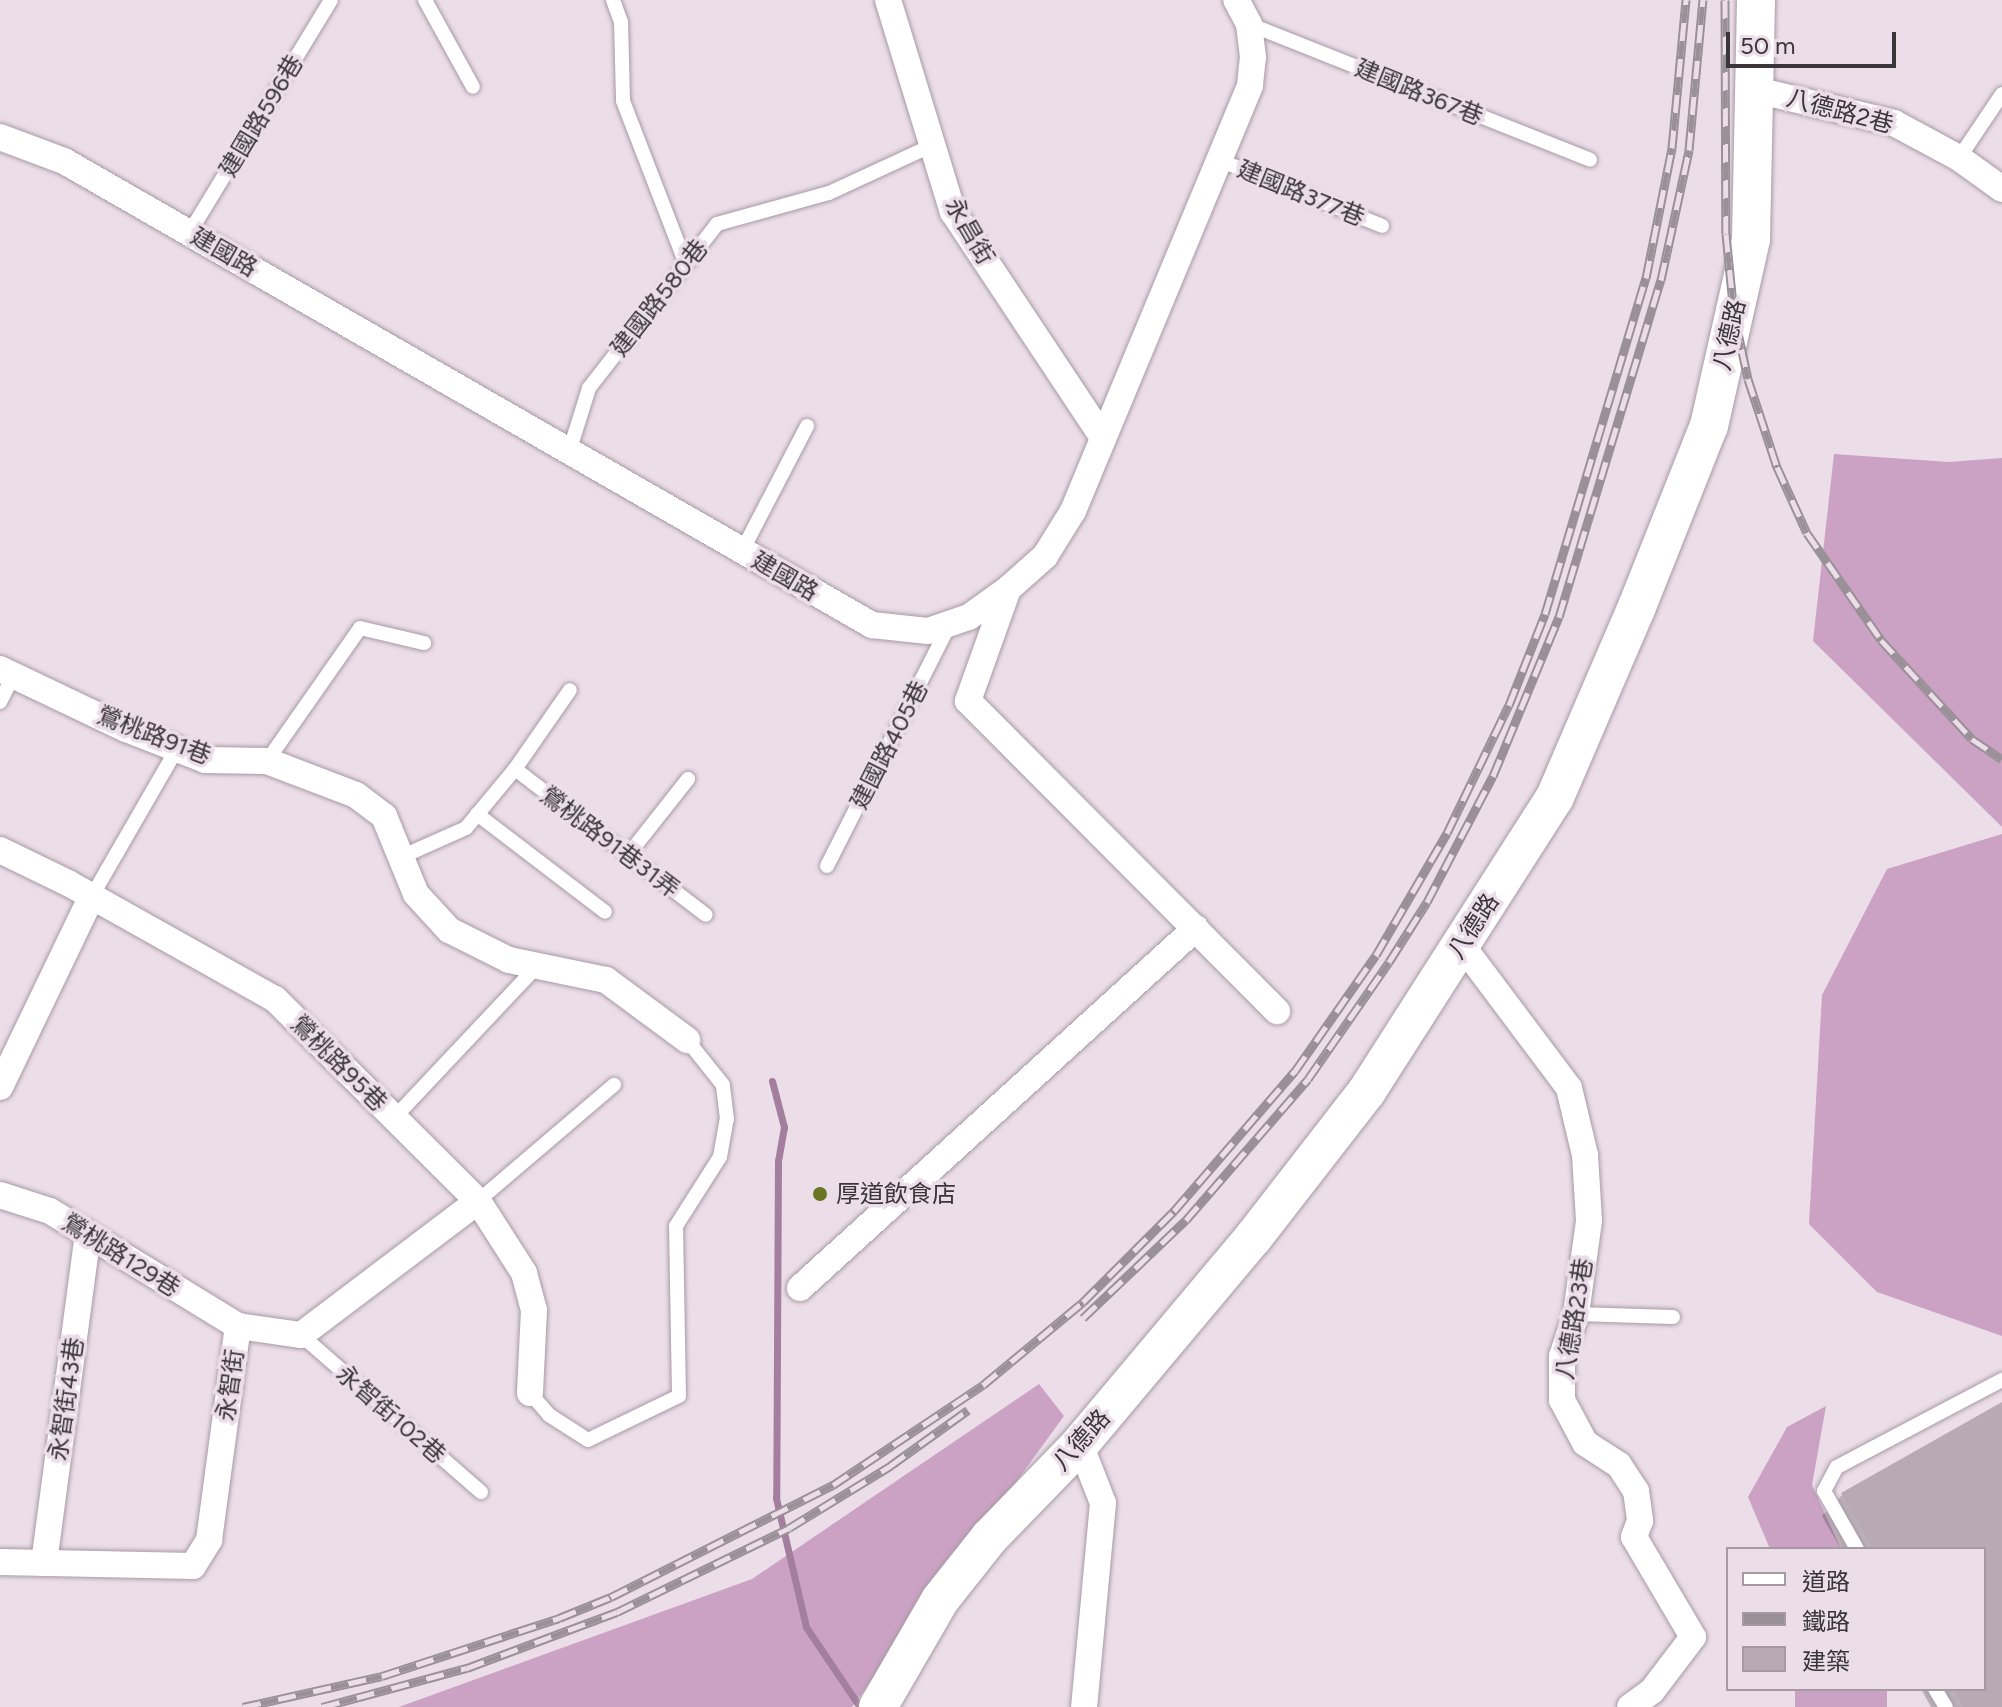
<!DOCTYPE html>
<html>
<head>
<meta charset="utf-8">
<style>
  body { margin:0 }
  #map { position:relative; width:2002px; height:1707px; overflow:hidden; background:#ecdee9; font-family:Figtree,"Noto Sans TC",sans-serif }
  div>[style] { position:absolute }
  .forest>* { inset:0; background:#cba2c4; transform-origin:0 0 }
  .shadow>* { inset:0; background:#0003 }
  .stream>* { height:7px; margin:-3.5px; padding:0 3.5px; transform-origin:3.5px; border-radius:3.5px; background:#a47e9e }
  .building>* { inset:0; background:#b7aab5 }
  .roads { filter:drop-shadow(0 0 2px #a79aa5) drop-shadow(0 0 2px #a79aa5) }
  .lane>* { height:14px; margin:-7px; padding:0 7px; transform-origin:7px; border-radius:7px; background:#fff }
  .street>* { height:26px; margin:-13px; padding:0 13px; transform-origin:13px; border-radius:13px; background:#fff }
  .secondary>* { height:38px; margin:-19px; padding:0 19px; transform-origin:19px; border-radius:19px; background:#fff }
  .rail>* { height:9px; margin-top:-4.5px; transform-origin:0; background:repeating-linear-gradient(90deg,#ecdee9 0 18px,#9a9098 0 36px); box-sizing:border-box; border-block:2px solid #9a9098 }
  .dots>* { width:22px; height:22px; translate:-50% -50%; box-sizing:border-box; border:4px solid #ecdee9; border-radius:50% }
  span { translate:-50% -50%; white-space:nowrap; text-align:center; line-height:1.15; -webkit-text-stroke:7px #ecdee9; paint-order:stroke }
  .street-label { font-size:24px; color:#3a3539 }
  .poi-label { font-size:24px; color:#3a3539 }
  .left { translate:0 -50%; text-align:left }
  .legend { position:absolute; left:1726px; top:1547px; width:260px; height:144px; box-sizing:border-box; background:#ecdee9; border:2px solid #a59aa3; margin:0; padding:10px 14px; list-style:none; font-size:24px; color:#3a3539 }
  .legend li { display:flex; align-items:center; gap:16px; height:40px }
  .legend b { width:40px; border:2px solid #a59aa3 }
  .scale { position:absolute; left:1726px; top:32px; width:170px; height:36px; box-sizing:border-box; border:4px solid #3a3539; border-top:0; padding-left:10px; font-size:24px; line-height:28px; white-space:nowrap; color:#3a3539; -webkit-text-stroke:6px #ecdee9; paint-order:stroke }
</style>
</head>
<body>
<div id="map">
  <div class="forest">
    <i style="clip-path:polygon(1834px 454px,1949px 462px,2002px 458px,2002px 827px,1813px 641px)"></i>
    <i style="clip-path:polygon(2002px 834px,2002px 1336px,1877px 1292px,1809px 1224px,1822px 995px,1887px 869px)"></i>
    <i style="clip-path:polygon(1039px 1384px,1064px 1416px,852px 1707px,399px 1707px,752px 1579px)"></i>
    <i style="clip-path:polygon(1826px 1406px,1812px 1485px,1841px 1549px,1770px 1549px,1748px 1497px,1787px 1427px)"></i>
    <i style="left:1795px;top:1689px;width:92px;height:18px"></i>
  </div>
  <div class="shadow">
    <i style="clip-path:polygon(2002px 1404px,2002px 1707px,1931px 1707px,1921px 1689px,1984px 1689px,1984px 1549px,1841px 1549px,1822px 1516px,1842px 1495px)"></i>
  </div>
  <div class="stream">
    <i style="left:772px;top:1081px;width:48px;rotate:75.4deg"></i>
    <i style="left:784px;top:1127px;width:35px;rotate:100deg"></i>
    <i style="left:778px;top:1161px;width:337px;rotate:90.3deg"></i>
    <i style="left:776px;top:1498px;width:132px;rotate:76.9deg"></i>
    <i style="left:806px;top:1627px;width:97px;rotate:56deg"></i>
  </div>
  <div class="building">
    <i style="clip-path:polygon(2002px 1402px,2002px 1707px,1963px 1707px,1953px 1689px,1984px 1689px,1984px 1549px,1873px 1549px,1841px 1493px)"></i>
  </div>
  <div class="roads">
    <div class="lane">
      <i style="left:425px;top:0;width:99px;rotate:61.1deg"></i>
      <i style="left:613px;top:0;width:23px;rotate:70deg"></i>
      <i style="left:621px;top:22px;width:79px;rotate:88.5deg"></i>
      <i style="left:623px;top:101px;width:175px;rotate:68.9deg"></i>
      <i style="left:1249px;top:24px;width:367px;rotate:21.7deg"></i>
      <i style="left:1959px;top:158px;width:77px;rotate:-56.1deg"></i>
      <i style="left:1219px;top:160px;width:176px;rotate:22deg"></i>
      <i style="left:190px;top:232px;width:271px;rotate:-58.7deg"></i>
      <i style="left:569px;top:452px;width:67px;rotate:-72.6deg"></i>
      <i style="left:589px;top:388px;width:208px;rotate:-52deg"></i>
      <i style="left:717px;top:224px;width:116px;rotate:-15.5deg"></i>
      <i style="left:829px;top:193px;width:115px;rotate:-24.8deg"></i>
      <i style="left:742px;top:551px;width:141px;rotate:-62.5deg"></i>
      <i style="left:0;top:702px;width:30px;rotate:-63deg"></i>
      <i style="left:267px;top:761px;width:162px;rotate:-55deg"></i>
      <i style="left:360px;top:628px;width:66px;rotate:13.2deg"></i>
      <i style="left:515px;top:769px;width:96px;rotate:-55.2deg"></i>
      <i style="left:477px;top:814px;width:161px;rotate:37.4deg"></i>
      <i style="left:628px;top:855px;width:97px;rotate:-51.7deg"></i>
      <i style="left:401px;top:857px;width:71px;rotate:-24deg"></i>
      <i style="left:466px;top:828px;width:77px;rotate:-50.3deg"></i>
      <i style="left:515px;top:769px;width:240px;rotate:37.4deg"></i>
      <i style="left:827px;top:866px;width:271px;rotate:-63.1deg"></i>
      <i style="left:92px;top:896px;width:170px;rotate:-60deg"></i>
      <i style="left:394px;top:1118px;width:209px;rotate:-46.7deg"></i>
      <i style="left:478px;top:1201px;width:179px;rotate:-40.5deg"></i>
      <i style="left:1576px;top:1314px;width:97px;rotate:1.8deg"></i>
      <i style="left:301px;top:1335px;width:239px;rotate:41.1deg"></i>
      <i style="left:530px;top:1393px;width:29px;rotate:49deg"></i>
      <i style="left:549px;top:1415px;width:46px;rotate:32.7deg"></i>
      <i style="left:588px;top:1440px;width:101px;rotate:-25.8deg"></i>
      <i style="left:679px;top:1396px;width:170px;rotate:-91deg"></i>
      <i style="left:676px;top:1226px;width:82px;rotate:-57.5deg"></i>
      <i style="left:720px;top:1157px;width:39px;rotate:-80deg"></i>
      <i style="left:727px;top:1119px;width:34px;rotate:-97deg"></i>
      <i style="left:723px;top:1085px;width:58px;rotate:-128.7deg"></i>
      <i style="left:1857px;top:1549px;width:67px;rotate:-119.6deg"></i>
      <i style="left:1824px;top:1491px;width:27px;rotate:-62deg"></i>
      <i style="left:1837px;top:1467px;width:187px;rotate:-27.8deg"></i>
      <i style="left:1935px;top:1689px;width:21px;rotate:59deg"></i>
    </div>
    <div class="street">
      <i style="left:888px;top:0;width:222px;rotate:73deg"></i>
      <i style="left:953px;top:212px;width:271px;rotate:56.4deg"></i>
      <i style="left:1756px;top:90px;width:142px;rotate:13.4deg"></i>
      <i style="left:1894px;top:123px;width:74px;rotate:28.3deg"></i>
      <i style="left:1959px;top:158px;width:53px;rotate:35.8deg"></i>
      <i style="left:0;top:137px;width:68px;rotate:20.6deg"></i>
      <i style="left:64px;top:161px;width:932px;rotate:29.87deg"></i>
      <i style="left:872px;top:625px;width:56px;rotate:6.1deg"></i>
      <i style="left:928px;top:631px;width:43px;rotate:-18.9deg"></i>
      <i style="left:969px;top:617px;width:48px;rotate:-35.7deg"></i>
      <i style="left:1008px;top:589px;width:50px;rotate:-41.7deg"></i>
      <i style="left:1045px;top:556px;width:53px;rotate:-58.1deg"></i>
      <i style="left:1073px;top:511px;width:461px;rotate:-67.4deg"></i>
      <i style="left:1250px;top:85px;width:28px;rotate:-84deg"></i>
      <i style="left:1253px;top:57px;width:33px;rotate:-97deg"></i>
      <i style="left:1249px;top:24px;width:27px;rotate:-118deg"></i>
      <i style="left:1008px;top:589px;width:119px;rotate:109.7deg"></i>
      <i style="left:968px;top:701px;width:438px;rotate:45.1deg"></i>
      <i style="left:0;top:669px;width:140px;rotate:25.5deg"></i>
      <i style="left:126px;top:729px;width:85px;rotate:21.4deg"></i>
      <i style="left:205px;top:760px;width:62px;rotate:0.9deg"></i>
      <i style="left:267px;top:761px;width:95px;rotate:20.9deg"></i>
      <i style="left:356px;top:795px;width:35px;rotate:37deg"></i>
      <i style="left:384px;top:816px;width:84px;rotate:67.7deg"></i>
      <i style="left:416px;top:894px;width:49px;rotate:47.5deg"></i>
      <i style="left:449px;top:930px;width:67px;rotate:26.6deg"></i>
      <i style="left:509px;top:960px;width:99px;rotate:11.7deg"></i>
      <i style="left:606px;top:980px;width:101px;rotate:36.5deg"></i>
      <i style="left:0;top:850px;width:76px;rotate:25.9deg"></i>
      <i style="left:68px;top:883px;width:237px;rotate:29.3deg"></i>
      <i style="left:275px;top:999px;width:286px;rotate:44.9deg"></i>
      <i style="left:478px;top:1201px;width:85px;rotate:57.4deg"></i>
      <i style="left:524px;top:1273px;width:38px;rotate:75deg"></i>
      <i style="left:534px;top:1310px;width:83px;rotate:92.8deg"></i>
      <i style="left:1461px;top:944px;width:180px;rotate:53.1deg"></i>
      <i style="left:1569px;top:1088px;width:69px;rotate:76.6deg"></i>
      <i style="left:1585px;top:1155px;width:66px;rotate:86.5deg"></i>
      <i style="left:1589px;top:1221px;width:94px;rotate:98deg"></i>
      <i style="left:1576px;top:1314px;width:44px;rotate:108.4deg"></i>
      <i style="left:1562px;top:1356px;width:44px;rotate:90deg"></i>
      <i style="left:1562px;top:1400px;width:49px;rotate:61.9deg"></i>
      <i style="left:1585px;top:1443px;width:40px;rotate:32.9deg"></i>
      <i style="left:1619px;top:1465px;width:31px;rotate:57deg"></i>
      <i style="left:1636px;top:1491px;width:30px;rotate:82deg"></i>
      <i style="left:1640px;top:1521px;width:17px;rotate:111deg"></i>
      <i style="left:1634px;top:1537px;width:116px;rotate:59.5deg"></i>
      <i style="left:1693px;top:1637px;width:68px;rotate:127.2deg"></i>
      <i style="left:1652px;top:1691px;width:27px;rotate:144deg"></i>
      <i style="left:0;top:1087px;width:212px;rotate:-64.3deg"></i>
      <i style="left:0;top:1195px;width:52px;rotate:17.7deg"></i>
      <i style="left:50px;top:1211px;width:220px;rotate:31.5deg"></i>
      <i style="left:800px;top:1288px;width:535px;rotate:-42.27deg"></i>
      <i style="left:1080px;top:1444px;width:63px;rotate:68.7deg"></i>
      <i style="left:1103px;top:1503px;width:205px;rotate:95.3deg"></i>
      <i style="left:0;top:1562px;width:193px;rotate:1.2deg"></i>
      <i style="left:193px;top:1566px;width:31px;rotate:-58deg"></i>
      <i style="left:209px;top:1540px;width:216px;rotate:-82.3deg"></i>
      <i style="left:238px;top:1326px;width:64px;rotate:8.1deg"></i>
      <i style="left:301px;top:1335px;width:222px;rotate:-37.1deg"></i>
      <i style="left:44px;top:1563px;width:332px;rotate:-82.4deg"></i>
    </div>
    <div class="secondary">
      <i style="left:878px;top:1707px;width:124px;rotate:-59.9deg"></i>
      <i style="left:940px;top:1600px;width:80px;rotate:-51.6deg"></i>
      <i style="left:990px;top:1537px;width:129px;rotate:-45.9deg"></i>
      <i style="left:1080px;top:1444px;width:269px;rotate:-50deg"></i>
      <i style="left:1253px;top:1238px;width:186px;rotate:-52.2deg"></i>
      <i style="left:1367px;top:1091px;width:349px;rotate:-57.4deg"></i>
      <i style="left:1555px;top:797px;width:205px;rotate:-66.7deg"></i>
      <i style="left:1636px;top:609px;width:197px;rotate:-68.3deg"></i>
      <i style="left:1709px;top:426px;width:192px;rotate:-77.3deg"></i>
      <i style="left:1751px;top:239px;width:239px;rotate:-88.8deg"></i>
    </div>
  </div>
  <div class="rail">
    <i style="left:1725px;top:0;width:234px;rotate:89.8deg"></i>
    <i style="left:1726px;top:234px;width:80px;rotate:84.3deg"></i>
    <i style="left:1734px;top:314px;width:66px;rotate:77.8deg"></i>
    <i style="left:1748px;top:379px;width:93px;rotate:71.8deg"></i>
    <i style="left:1777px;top:467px;width:72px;rotate:65.6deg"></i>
    <i style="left:1807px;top:533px;width:130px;rotate:55.3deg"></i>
    <i style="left:1881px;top:640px;width:134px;rotate:47.4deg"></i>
    <i style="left:1972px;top:739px;width:36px;rotate:34deg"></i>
    <i style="left:1083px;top:1318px;width:142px;rotate:-43.6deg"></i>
    <i style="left:1186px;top:1220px;width:186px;rotate:-49.1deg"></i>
    <i style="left:1308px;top:1079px;width:142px;rotate:-55.3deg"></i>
    <i style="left:1389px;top:962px;width:71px;rotate:-57.7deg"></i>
    <i style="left:1427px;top:902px;width:142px;rotate:-62.4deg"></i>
    <i style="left:1493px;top:776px;width:172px;rotate:-67.5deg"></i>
    <i style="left:1559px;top:617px;width:352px;rotate:-73.2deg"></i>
    <i style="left:1661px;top:280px;width:133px;rotate:-77.8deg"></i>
    <i style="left:1689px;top:150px;width:151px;rotate:-84.7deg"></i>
    <i style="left:243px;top:1707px;width:142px;rotate:-12.6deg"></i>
    <i style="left:382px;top:1676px;width:186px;rotate:-18.1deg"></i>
    <i style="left:559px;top:1618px;width:56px;rotate:-22deg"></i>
    <i style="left:611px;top:1597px;width:249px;rotate:-26.8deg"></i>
    <i style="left:833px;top:1485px;width:180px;rotate:-33.7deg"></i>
    <i style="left:983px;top:1385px;width:130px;rotate:-39.7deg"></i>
    <i style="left:1083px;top:1302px;width:129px;rotate:-45deg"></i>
    <i style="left:1174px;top:1211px;width:185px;rotate:-49.2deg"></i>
    <i style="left:1295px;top:1071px;width:141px;rotate:-55.1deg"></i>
    <i style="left:1376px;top:955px;width:141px;rotate:-59.8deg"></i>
    <i style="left:1447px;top:833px;width:142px;rotate:-64.2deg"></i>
    <i style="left:1509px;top:705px;width:98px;rotate:-68.4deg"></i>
    <i style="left:1545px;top:614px;width:351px;rotate:-73.3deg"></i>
    <i style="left:1646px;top:278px;width:133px;rotate:-78.7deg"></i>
    <i style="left:1672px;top:148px;width:149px;rotate:-84.6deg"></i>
    <i style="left:322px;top:1707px;width:150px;rotate:-15.1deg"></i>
    <i style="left:467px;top:1668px;width:160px;rotate:-20.5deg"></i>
    <i style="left:617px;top:1612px;width:191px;rotate:-26deg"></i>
    <i style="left:789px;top:1528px;width:119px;rotate:-31.5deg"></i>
    <i style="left:890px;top:1466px;width:96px;rotate:-35.7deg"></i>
  </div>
  <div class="dots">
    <i style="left:820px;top:1194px;background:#697520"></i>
  </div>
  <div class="street-label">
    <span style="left:1419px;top:92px;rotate:22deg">建國路367巷</span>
    <span style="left:1840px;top:111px;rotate:15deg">八德路2巷</span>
    <span style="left:261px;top:116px;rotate:-59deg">建國路596巷</span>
    <span style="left:1301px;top:193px;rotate:22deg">建國路377巷</span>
    <span style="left:970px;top:231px;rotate:60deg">永昌街</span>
    <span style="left:224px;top:252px;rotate:30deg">建國路</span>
    <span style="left:659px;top:298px;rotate:-52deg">建國路580巷</span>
    <span style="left:1729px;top:335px;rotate:-77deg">八德路</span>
    <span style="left:785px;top:576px;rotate:30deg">建國路</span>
    <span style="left:154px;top:735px;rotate:21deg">鶯桃路91巷</span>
    <span style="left:889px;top:745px;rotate:-63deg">建國路405巷</span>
    <span style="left:610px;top:842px;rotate:37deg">鶯桃路91巷31弄</span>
    <span style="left:1473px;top:926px;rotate:-57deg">八德路</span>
    <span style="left:339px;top:1063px;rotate:45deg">鶯桃路95巷</span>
    <span style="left:121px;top:1255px;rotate:32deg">鶯桃路129巷</span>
    <span style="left:1574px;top:1319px;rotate:-81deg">八德路23巷</span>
    <span style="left:230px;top:1385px;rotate:-82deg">永智街</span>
    <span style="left:66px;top:1399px;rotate:-82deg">永智街43巷</span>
    <span style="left:391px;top:1414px;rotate:41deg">永智街102巷</span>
    <span style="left:1081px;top:1440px;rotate:-48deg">八德路</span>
  </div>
  <div class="poi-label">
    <span class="left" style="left:836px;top:1194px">厚道飲食店</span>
  </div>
  <ul class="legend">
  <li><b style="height:10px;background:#fff"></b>道路</li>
  <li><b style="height:10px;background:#9a9098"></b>鐵路</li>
  <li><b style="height:22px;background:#b7aab5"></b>建築</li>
  </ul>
  <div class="scale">50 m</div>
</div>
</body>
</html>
